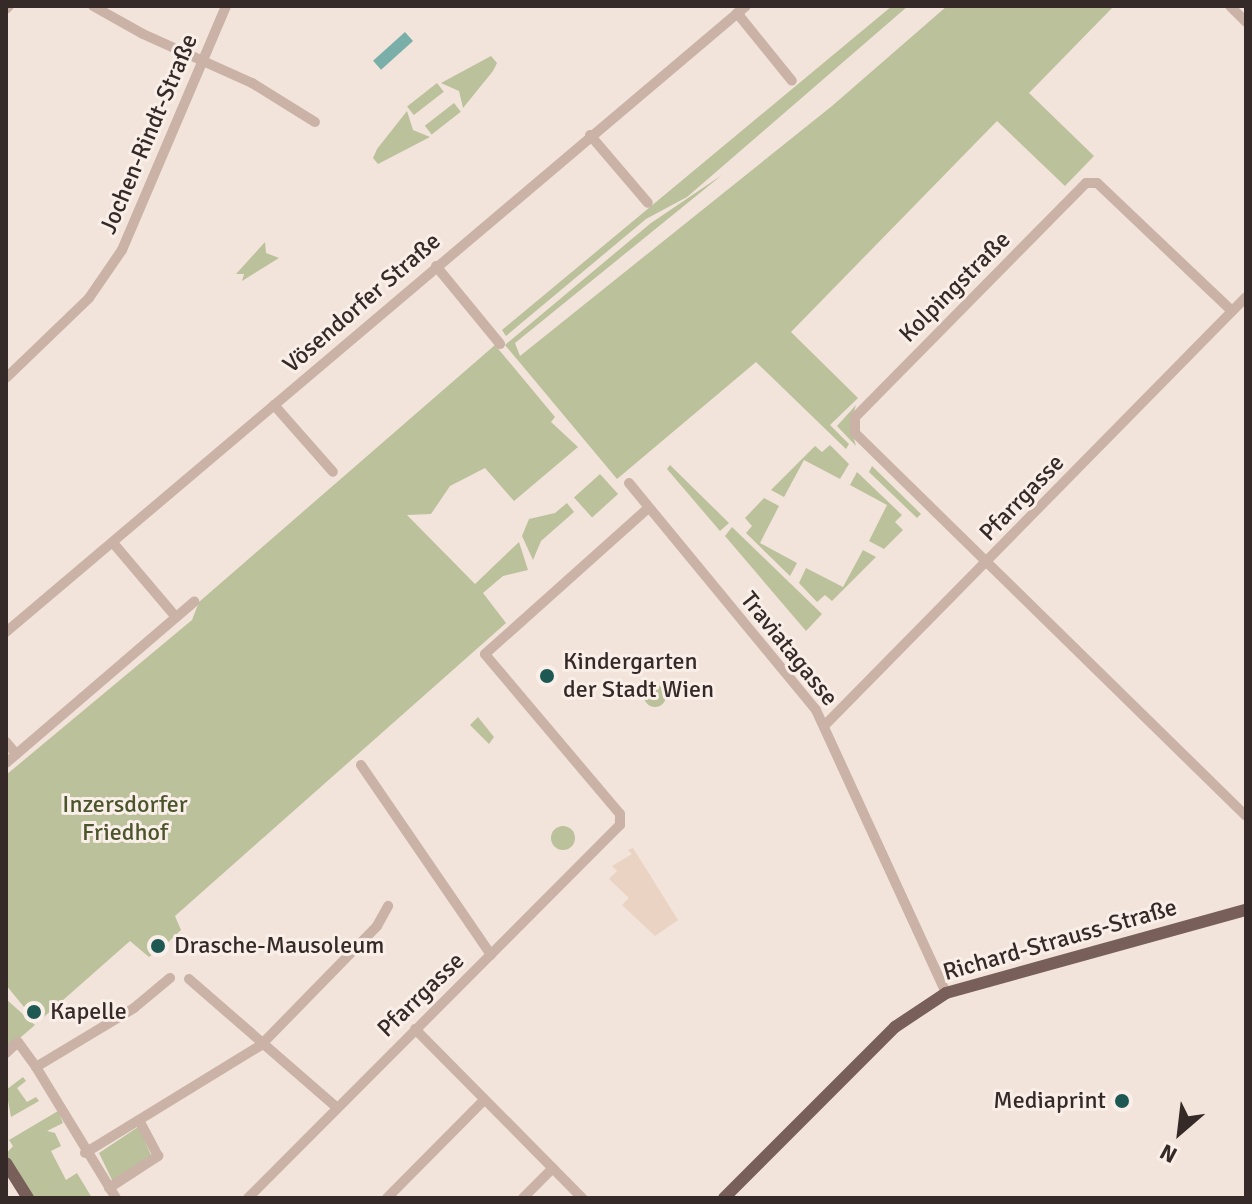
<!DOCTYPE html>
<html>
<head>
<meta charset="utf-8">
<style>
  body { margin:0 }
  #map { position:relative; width:1252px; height:1204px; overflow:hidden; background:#f2e4db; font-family:Signika,sans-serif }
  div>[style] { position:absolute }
  .green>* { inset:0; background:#bac19b; transform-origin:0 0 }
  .round { border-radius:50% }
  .plaza>* { inset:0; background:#ead3c2 }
  .water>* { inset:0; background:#7aafa9; transform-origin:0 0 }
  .minor>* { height:10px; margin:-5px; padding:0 5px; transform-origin:5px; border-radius:5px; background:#cab2a7 }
  .major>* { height:12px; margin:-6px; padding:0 6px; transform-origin:6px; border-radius:6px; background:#785f59 }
  .dots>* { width:22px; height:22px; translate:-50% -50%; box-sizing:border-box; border:4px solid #f9efe8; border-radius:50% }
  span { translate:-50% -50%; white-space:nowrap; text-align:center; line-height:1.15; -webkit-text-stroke:6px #f9efe8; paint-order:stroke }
  .street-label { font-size:24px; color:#362a28 }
  .poi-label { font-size:24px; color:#362a28 }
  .left { translate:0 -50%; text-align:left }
  .right { translate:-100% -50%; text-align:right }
  .park-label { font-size:24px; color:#4b552c }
  .frame { position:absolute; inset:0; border:8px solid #362a28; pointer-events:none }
  .north { position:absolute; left:1140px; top:1092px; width:80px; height:80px; -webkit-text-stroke:6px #f9efe8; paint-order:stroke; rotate:208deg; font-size:22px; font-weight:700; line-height:32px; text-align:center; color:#362a28 }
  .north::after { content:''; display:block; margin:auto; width:28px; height:36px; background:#362a28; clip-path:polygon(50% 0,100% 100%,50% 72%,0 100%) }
</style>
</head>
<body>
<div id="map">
  <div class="green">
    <i style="clip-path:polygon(892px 6px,908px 6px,687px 197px,646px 219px,506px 336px,502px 330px)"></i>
    <i style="clip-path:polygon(947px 6px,1113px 7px,1029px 93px,1094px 156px,1065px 186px,997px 121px,791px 332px,858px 398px,830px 425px,849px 444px,846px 449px,756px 362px,617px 479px,505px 345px,651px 223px,722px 175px,515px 343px,520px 356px,832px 106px)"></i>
    <i style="clip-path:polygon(491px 56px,497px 63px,493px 71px,463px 108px,459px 91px,441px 83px)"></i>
    <i style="left:437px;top:83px;width:11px;height:38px;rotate:52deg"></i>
    <i style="left:454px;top:103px;width:11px;height:37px;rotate:52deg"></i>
    <i style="clip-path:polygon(407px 111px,413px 130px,430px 137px,378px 164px,373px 158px,377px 149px)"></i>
    <i style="clip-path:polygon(265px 242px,266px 253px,279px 258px,242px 281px,244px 274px,236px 274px)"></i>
    <i style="clip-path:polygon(495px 345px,555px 417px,551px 422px,578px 447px,514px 501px,485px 468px,450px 486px,431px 514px,407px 515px,475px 584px,519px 542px,528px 570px,503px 576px,483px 593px,506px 623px,175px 916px,181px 930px,163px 947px,149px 957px,130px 941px,37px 1023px,6px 985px,6px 775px,192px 620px,199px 602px)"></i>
    <i style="clip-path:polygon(856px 405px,850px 425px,856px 446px,837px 426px)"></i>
    <i style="clip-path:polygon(830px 445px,849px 464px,840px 479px,804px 460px,784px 497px,771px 490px,815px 446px,822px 452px)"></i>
    <i style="clip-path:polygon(670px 465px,729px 523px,720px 531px,667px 469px)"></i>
    <i style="clip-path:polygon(872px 466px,921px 514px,917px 518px,869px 472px)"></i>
    <i style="clip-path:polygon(857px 472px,902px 515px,895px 522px,903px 530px,884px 549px,869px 541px,887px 505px,850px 485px)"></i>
    <i style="left:600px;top:474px;width:27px;height:35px;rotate:48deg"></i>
    <i style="clip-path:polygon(764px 498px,779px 506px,760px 543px,797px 563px,790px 576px,746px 533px,752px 526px,745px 518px)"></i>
    <i style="clip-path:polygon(567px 503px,574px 512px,541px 541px,533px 560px,522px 536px,529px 519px,555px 513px)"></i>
    <i style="clip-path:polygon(732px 527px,822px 614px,806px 631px,725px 536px)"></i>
    <i style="clip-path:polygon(863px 550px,876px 557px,832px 601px,825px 595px,817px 602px,799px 583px,806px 568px,843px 587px)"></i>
    <i class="round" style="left:644px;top:685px;width:22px;height:22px"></i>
    <i style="clip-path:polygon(478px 717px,494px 737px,489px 744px,470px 725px)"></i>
    <i class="round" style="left:551px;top:826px;width:24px;height:24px"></i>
    <i style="clip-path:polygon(6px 999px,35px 1025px,6px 1050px)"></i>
    <i style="clip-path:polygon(23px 1077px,26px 1081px,17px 1088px,27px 1102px,36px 1097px,39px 1101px,11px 1117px,6px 1090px)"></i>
    <i style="clip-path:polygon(58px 1111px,63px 1123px,47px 1131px,55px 1133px,61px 1146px,51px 1151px,66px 1180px,77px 1173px,92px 1198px,34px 1198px,6px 1154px,13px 1146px,9px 1140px)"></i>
    <i style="clip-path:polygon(138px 1127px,152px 1157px,113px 1182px,99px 1153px)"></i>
  </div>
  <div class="plaza">
    <i style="clip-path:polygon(633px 848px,678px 920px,655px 936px,622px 905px,629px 898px,609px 879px,617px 871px,612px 866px,632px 854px,628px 850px)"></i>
  </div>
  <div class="water">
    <i style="left:405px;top:32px;width:12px;height:43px;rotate:48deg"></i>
  </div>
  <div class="minor">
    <i style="left:93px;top:6px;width:57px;rotate:29.2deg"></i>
    <i style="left:143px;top:34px;width:120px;rotate:24.2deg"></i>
    <i style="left:252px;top:83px;width:74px;rotate:31.8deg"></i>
    <i style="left:1230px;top:6px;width:23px;rotate:45deg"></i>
    <i style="left:6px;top:9px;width:4px;rotate:-45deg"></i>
    <i style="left:737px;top:13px;width:87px;rotate:51deg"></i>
    <i style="left:590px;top:135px;width:89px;rotate:49.5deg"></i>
    <i style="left:436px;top:266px;width:101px;rotate:50.6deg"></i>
    <i style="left:1232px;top:311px;width:186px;rotate:-136.5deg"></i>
    <i style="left:1097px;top:183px;width:11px;rotate:180deg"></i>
    <i style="left:1086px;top:183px;width:329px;rotate:134.6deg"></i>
    <i style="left:855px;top:417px;width:16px;rotate:90deg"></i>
    <i style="left:855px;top:433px;width:547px;rotate:44.41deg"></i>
    <i style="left:6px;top:378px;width:115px;rotate:-43.9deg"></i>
    <i style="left:89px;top:298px;width:58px;rotate:-55.5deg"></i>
    <i style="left:122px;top:250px;width:265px;rotate:-66.9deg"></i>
    <i style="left:274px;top:405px;width:89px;rotate:48.6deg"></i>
    <i style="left:629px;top:483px;width:294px;rotate:50.5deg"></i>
    <i style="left:816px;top:710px;width:311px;rotate:65.3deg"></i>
    <i style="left:114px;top:544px;width:96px;rotate:49.7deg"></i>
    <i style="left:6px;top:632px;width:969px;rotate:-40.23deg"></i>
    <i style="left:825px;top:725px;width:600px;rotate:-45.47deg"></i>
    <i style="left:6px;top:742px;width:16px;rotate:50deg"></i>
    <i style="left:6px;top:763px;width:248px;rotate:-40.6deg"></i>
    <i style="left:361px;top:765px;width:230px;rotate:55.6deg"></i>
    <i style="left:189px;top:979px;width:195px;rotate:41deg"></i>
    <i style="left:415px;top:1029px;width:238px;rotate:45.3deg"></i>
    <i style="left:6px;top:1053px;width:16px;rotate:-43deg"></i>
    <i style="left:18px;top:1042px;width:31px;rotate:54deg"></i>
    <i style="left:36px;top:1067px;width:114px;rotate:-31deg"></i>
    <i style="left:134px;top:1008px;width:47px;rotate:-39.8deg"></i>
    <i style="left:36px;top:1067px;width:153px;rotate:58.6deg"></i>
    <i style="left:85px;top:1153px;width:206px;rotate:-31.5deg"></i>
    <i style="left:261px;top:1045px;width:166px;rotate:-45.7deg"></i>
    <i style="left:377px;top:926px;width:23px;rotate:-61deg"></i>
    <i style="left:109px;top:1188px;width:59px;rotate:-33.1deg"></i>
    <i style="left:158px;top:1156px;width:40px;rotate:-118deg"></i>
    <i style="left:248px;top:1198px;width:527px;rotate:-45.08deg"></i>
    <i style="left:620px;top:825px;width:11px;rotate:-90deg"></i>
    <i style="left:620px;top:814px;width:209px;rotate:-130.2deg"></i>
    <i style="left:485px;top:654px;width:216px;rotate:-41.8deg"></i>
    <i style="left:387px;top:1198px;width:138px;rotate:-45.3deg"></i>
    <i style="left:523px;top:1198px;width:42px;rotate:-45deg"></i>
  </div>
  <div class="major">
    <i style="left:6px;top:1163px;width:41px;rotate:57.8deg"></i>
    <i style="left:724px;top:1198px;width:242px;rotate:-45deg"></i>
    <i style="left:895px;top:1027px;width:61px;rotate:-33.7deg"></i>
    <i style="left:946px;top:993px;width:311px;rotate:-15.5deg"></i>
  </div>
  <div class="dots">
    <i style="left:547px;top:676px;background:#1d5853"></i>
    <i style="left:158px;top:946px;background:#1d5853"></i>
    <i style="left:34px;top:1012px;background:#1d5853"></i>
    <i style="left:1122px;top:1101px;background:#1d5853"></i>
  </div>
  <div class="street-label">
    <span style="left:149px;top:134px;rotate:-67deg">Jochen-Rindt-Straße</span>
    <span style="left:955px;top:287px;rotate:-45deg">Kolpingstraße</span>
    <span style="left:362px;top:303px;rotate:-41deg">Vösendorfer Straße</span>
    <span style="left:1022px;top:498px;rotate:-46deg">Pfarrgasse</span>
    <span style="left:789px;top:649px;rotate:51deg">Traviatagasse</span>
    <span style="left:1060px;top:940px;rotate:-16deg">Richard-Strauss-Straße</span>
    <span style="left:421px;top:995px;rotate:-44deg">Pfarrgasse</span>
  </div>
  <div class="poi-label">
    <span class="left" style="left:563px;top:676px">Kindergarten<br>der Stadt Wien</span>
    <span class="left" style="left:174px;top:946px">Drasche-Mausoleum</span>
    <span class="left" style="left:50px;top:1012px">Kapelle</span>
    <span class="right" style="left:1106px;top:1101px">Mediaprint</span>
  </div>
  <div class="park-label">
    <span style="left:125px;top:819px">Inzersdorfer<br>Friedhof</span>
  </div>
  <div class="frame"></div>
  <div class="north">N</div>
</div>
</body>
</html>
